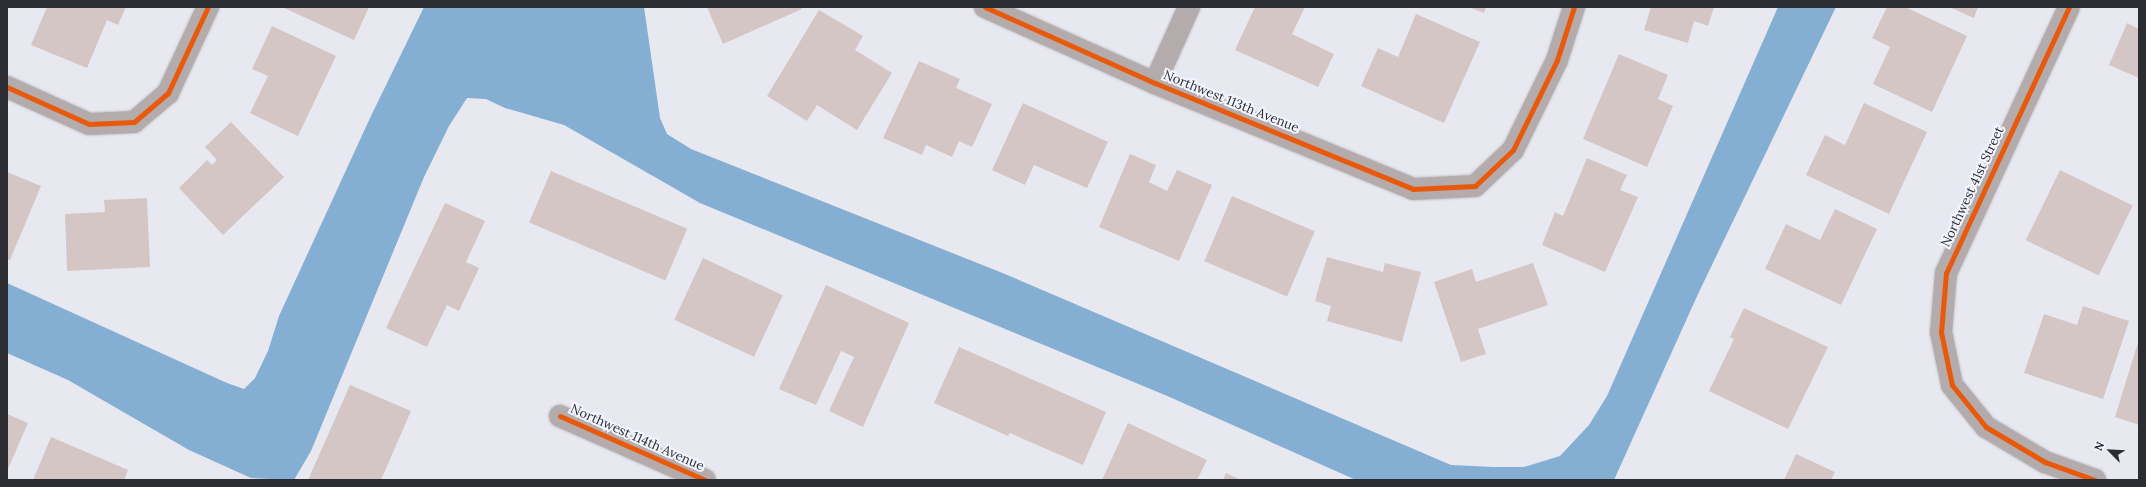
<!DOCTYPE html>
<html>
<head>
<meta charset="utf-8">
<style>
  body { margin:0 }
  #map { position:relative; width:2146px; height:487px; overflow:hidden; background:#e8e9f0; font-family:Lora,serif }
  div>[style] { position:absolute }
  .water>* { inset:0; background:#85aed3 }
  .building>* { inset:0; background:#d3c6c4; transform-origin:0 0 }
  .roads { filter:drop-shadow(0 0 1px #c3c4c9) drop-shadow(0 0 1px #c3c4c9) }
  .street>* { height:22px; margin:-11px; padding:0 11px; transform-origin:11px; border-radius:11px; background:#b4abac }
  .cycleway>* { height:5px; margin:-2.5px; padding:0 2.5px; transform-origin:2.5px; border-radius:2.5px; background:#e8590c }
  span { translate:-50% -50%; white-space:nowrap; text-align:center; line-height:1.15; -webkit-text-stroke:4px #f3f5fe; paint-order:stroke }
  .street-label { font-size:13px; color:#2c2d32 }
  .frame { position:absolute; inset:0; border:8px solid #2c2d32; pointer-events:none }
  .north { position:absolute; left:2090px; top:431px; width:40px; height:40px; -webkit-text-stroke:3px #f3f5fe; paint-order:stroke; rotate:294deg; font-size:11px; font-weight:700; line-height:16px; text-align:center; color:#2c2d32 }
  .north::after { content:''; display:block; margin:auto; width:14px; height:18px; background:#2c2d32; clip-path:polygon(50% 0,100% 100%,50% 72%,0 100%) }
</style>
</head>
<body>
<div id="map">
  <div class="water">
    <i style="clip-path:polygon(424px 7px,644px 7px,660px 118px,667px 134px,691px 149px,1005px 274px,1451px 465px,1493px 467px,1524px 467px,1560px 456px,1589px 425px,1607px 396px,1778px 7px,1836px 7px,1698px 294px,1614px 480px,1356px 480px,1165px 395px,700px 203px,564px 125px,505px 108px,486px 99px,467px 98px,449px 126px,424px 177px,311px 451px,294px 480px,251px 478px,189px 450px,68px 380px,7px 353px,7px 283px,227px 383px,244px 389px,255px 378px,268px 351px,279px 316px,370px 118px)"></i>
  </div>
  <div class="building">
    <i style="clip-path:polygon(47px 7px,126px 7px,118px 25px,107px 20px,87px 68px,31px 45px)"></i>
    <i style="clip-path:polygon(282px 7px,369px 7px,354px 40px)"></i>
    <i style="clip-path:polygon(707px 7px,801px 7px,802px 9px,723px 44px)"></i>
    <i style="clip-path:polygon(1255px 7px,1305px 7px,1292px 34px,1334px 54px,1318px 87px,1235px 50px)"></i>
    <i style="clip-path:polygon(1468px 7px,1486px 7px,1484px 13px)"></i>
    <i style="clip-path:polygon(1651px 7px,1714px 7px,1708px 26px,1694px 21px,1688px 43px,1644px 30px)"></i>
    <i style="clip-path:polygon(1887px 7px,1905px 7px,1967px 36px,1932px 112px,1873px 84px,1890px 47px,1872px 38px)"></i>
    <i style="clip-path:polygon(1949px 7px,1978px 7px,1974px 18px)"></i>
    <i style="clip-path:polygon(819px 10px,863px 36px,855px 50px,892px 73px,857px 130px,817px 105px,807px 121px,767px 96px)"></i>
    <i style="clip-path:polygon(1416px 14px,1480px 42px,1444px 123px,1361px 86px,1378px 48px,1398px 57px)"></i>
    <i style="clip-path:polygon(2127px 23px,2139px 29px,2139px 78px,2109px 65px)"></i>
    <i style="clip-path:polygon(272px 26px,336px 56px,298px 136px,250px 113px,268px 76px,252px 69px)"></i>
    <i style="clip-path:polygon(1619px 54px,1668px 75px,1658px 99px,1673px 106px,1647px 167px,1583px 139px)"></i>
    <i style="clip-path:polygon(919px 61px,960px 79px,956px 88px,992px 104px,972px 147px,959px 141px,952px 157px,926px 145px,922px 155px,883px 138px)"></i>
    <i style="clip-path:polygon(1023px 103px,1108px 142px,1087px 188px,1034px 165px,1025px 185px,992px 170px)"></i>
    <i style="clip-path:polygon(1864px 103px,1927px 132px,1889px 214px,1806px 175px,1825px 135px,1845px 145px)"></i>
    <i style="clip-path:polygon(231px 122px,284px 177px,223px 235px,179px 188px,207px 160px,212px 165px,217px 160px,205px 147px)"></i>
    <i style="clip-path:polygon(1130px 154px,1156px 165px,1149px 182px,1167px 191px,1177px 170px,1212px 185px,1179px 261px,1099px 227px)"></i>
    <i style="clip-path:polygon(1587px 158px,1627px 175px,1620px 190px,1638px 197px,1605px 272px,1542px 245px,1555px 212px,1563px 216px)"></i>
    <i style="left:2060px;top:170px;width:81px;height:78px;rotate:26deg"></i>
    <i style="left:551px;top:171px;width:148px;height:56px;rotate:23deg"></i>
    <i style="clip-path:polygon(7px 172px,41px 186px,10px 260px,7px 259px)"></i>
    <i style="left:1232px;top:196px;width:90px;height:71px;rotate:23deg"></i>
    <i style="clip-path:polygon(147px 198px,150px 267px,67px 271px,65px 214px,105px 212px,104px 200px)"></i>
    <i style="clip-path:polygon(445px 203px,485px 221px,466px 262px,479px 268px,459px 311px,447px 305px,427px 347px,386px 328px)"></i>
    <i style="clip-path:polygon(1835px 209px,1877px 229px,1841px 305px,1765px 269px,1786px 224px,1820px 240px)"></i>
    <i style="clip-path:polygon(1327px 257px,1383px 272px,1385px 263px,1421px 272px,1402px 342px,1327px 321px,1331px 306px,1315px 301px)"></i>
    <i style="left:703px;top:258px;width:88px;height:68px;rotate:25deg"></i>
    <i style="clip-path:polygon(1533px 263px,1548px 305px,1478px 329px,1486px 354px,1461px 362px,1434px 282px,1472px 269px,1476px 282px)"></i>
    <i style="clip-path:polygon(826px 285px,909px 323px,863px 427px,829px 411px,854px 357px,841px 351px,816px 405px,779px 389px)"></i>
    <i style="clip-path:polygon(2083px 306px,2129px 321px,2103px 399px,2024px 373px,2044px 314px,2077px 325px)"></i>
    <i style="clip-path:polygon(1744px 308px,1828px 347px,1788px 429px,1709px 391px,1734px 339px,1730px 337px)"></i>
    <i style="clip-path:polygon(2139px 339px,2139px 425px,2115px 417px)"></i>
    <i style="clip-path:polygon(959px 347px,1106px 412px,1083px 465px,1010px 433px,1008px 436px,934px 403px)"></i>
    <i style="clip-path:polygon(350px 385px,411px 411px,381px 480px,308px 480px)"></i>
    <i style="clip-path:polygon(7px 414px,28px 423px,7px 471px)"></i>
    <i style="clip-path:polygon(1128px 423px,1207px 460px,1197px 480px,1102px 480px)"></i>
    <i style="clip-path:polygon(51px 437px,128px 470px,124px 480px,33px 480px)"></i>
    <i style="clip-path:polygon(1796px 454px,1835px 472px,1831px 480px,1784px 480px)"></i>
    <i style="clip-path:polygon(1226px 473px,1241px 480px,1223px 480px)"></i>
  </div>
  <div class="roads">
    <div class="street">
      <i style="left:985px;top:7px;width:186px;rotate:24.1deg"></i>
      <i style="left:1155px;top:83px;width:279px;rotate:22.3deg"></i>
      <i style="left:1413px;top:189px;width:62px;rotate:-2.8deg"></i>
      <i style="left:1475px;top:186px;width:52px;rotate:-43.5deg"></i>
      <i style="left:1513px;top:150px;width:100px;rotate:-63.9deg"></i>
      <i style="left:1557px;top:60px;width:56px;rotate:-72.2deg"></i>
      <i style="left:2069px;top:7px;width:293px;rotate:114.8deg"></i>
      <i style="left:1946px;top:273px;width:59px;rotate:94.8deg"></i>
      <i style="left:1941px;top:332px;width:54px;rotate:78.3deg"></i>
      <i style="left:1952px;top:385px;width:54px;rotate:51deg"></i>
      <i style="left:1986px;top:427px;width:69px;rotate:30.7deg"></i>
      <i style="left:2045px;top:462px;width:53px;rotate:19.8deg"></i>
      <i style="left:1155px;top:83px;width:83px;rotate:-65.9deg"></i>
      <i style="left:7px;top:87px;width:90px;rotate:24.3deg"></i>
      <i style="left:89px;top:124px;width:45px;rotate:-2.5deg"></i>
      <i style="left:134px;top:122px;width:45px;rotate:-40.5deg"></i>
      <i style="left:168px;top:93px;width:95px;rotate:-65.1deg"></i>
      <i style="left:560px;top:416px;width:158px;rotate:23.8deg"></i>
    </div>
  </div>
  <div class="cycleway">
    <i style="left:985px;top:7px;width:186px;rotate:24.1deg"></i>
    <i style="left:1155px;top:83px;width:279px;rotate:22.3deg"></i>
    <i style="left:1413px;top:189px;width:62px;rotate:-2.8deg"></i>
    <i style="left:1475px;top:186px;width:52px;rotate:-43.5deg"></i>
    <i style="left:1513px;top:150px;width:100px;rotate:-63.9deg"></i>
    <i style="left:1557px;top:60px;width:56px;rotate:-72.2deg"></i>
    <i style="left:2069px;top:7px;width:293px;rotate:114.8deg"></i>
    <i style="left:1946px;top:273px;width:59px;rotate:94.8deg"></i>
    <i style="left:1941px;top:332px;width:54px;rotate:78.3deg"></i>
    <i style="left:1952px;top:385px;width:54px;rotate:51deg"></i>
    <i style="left:1986px;top:427px;width:69px;rotate:30.7deg"></i>
    <i style="left:2045px;top:462px;width:53px;rotate:19.8deg"></i>
    <i style="left:7px;top:87px;width:90px;rotate:24.3deg"></i>
    <i style="left:89px;top:124px;width:45px;rotate:-2.5deg"></i>
    <i style="left:134px;top:122px;width:45px;rotate:-40.5deg"></i>
    <i style="left:168px;top:93px;width:95px;rotate:-65.1deg"></i>
    <i style="left:560px;top:416px;width:158px;rotate:23.8deg"></i>
  </div>
  <div class="street-label">
    <span style="left:1231px;top:102px;rotate:22deg">Northwest 113th Avenue</span>
    <span style="left:1973px;top:187px;rotate:-65deg">Northwest 41st Street</span>
    <span style="left:637px;top:438px;rotate:24deg">Northwest 114th Avenue</span>
  </div>
  <div class="frame"></div>
  <div class="north">N</div>
</div>
</body>
</html>
